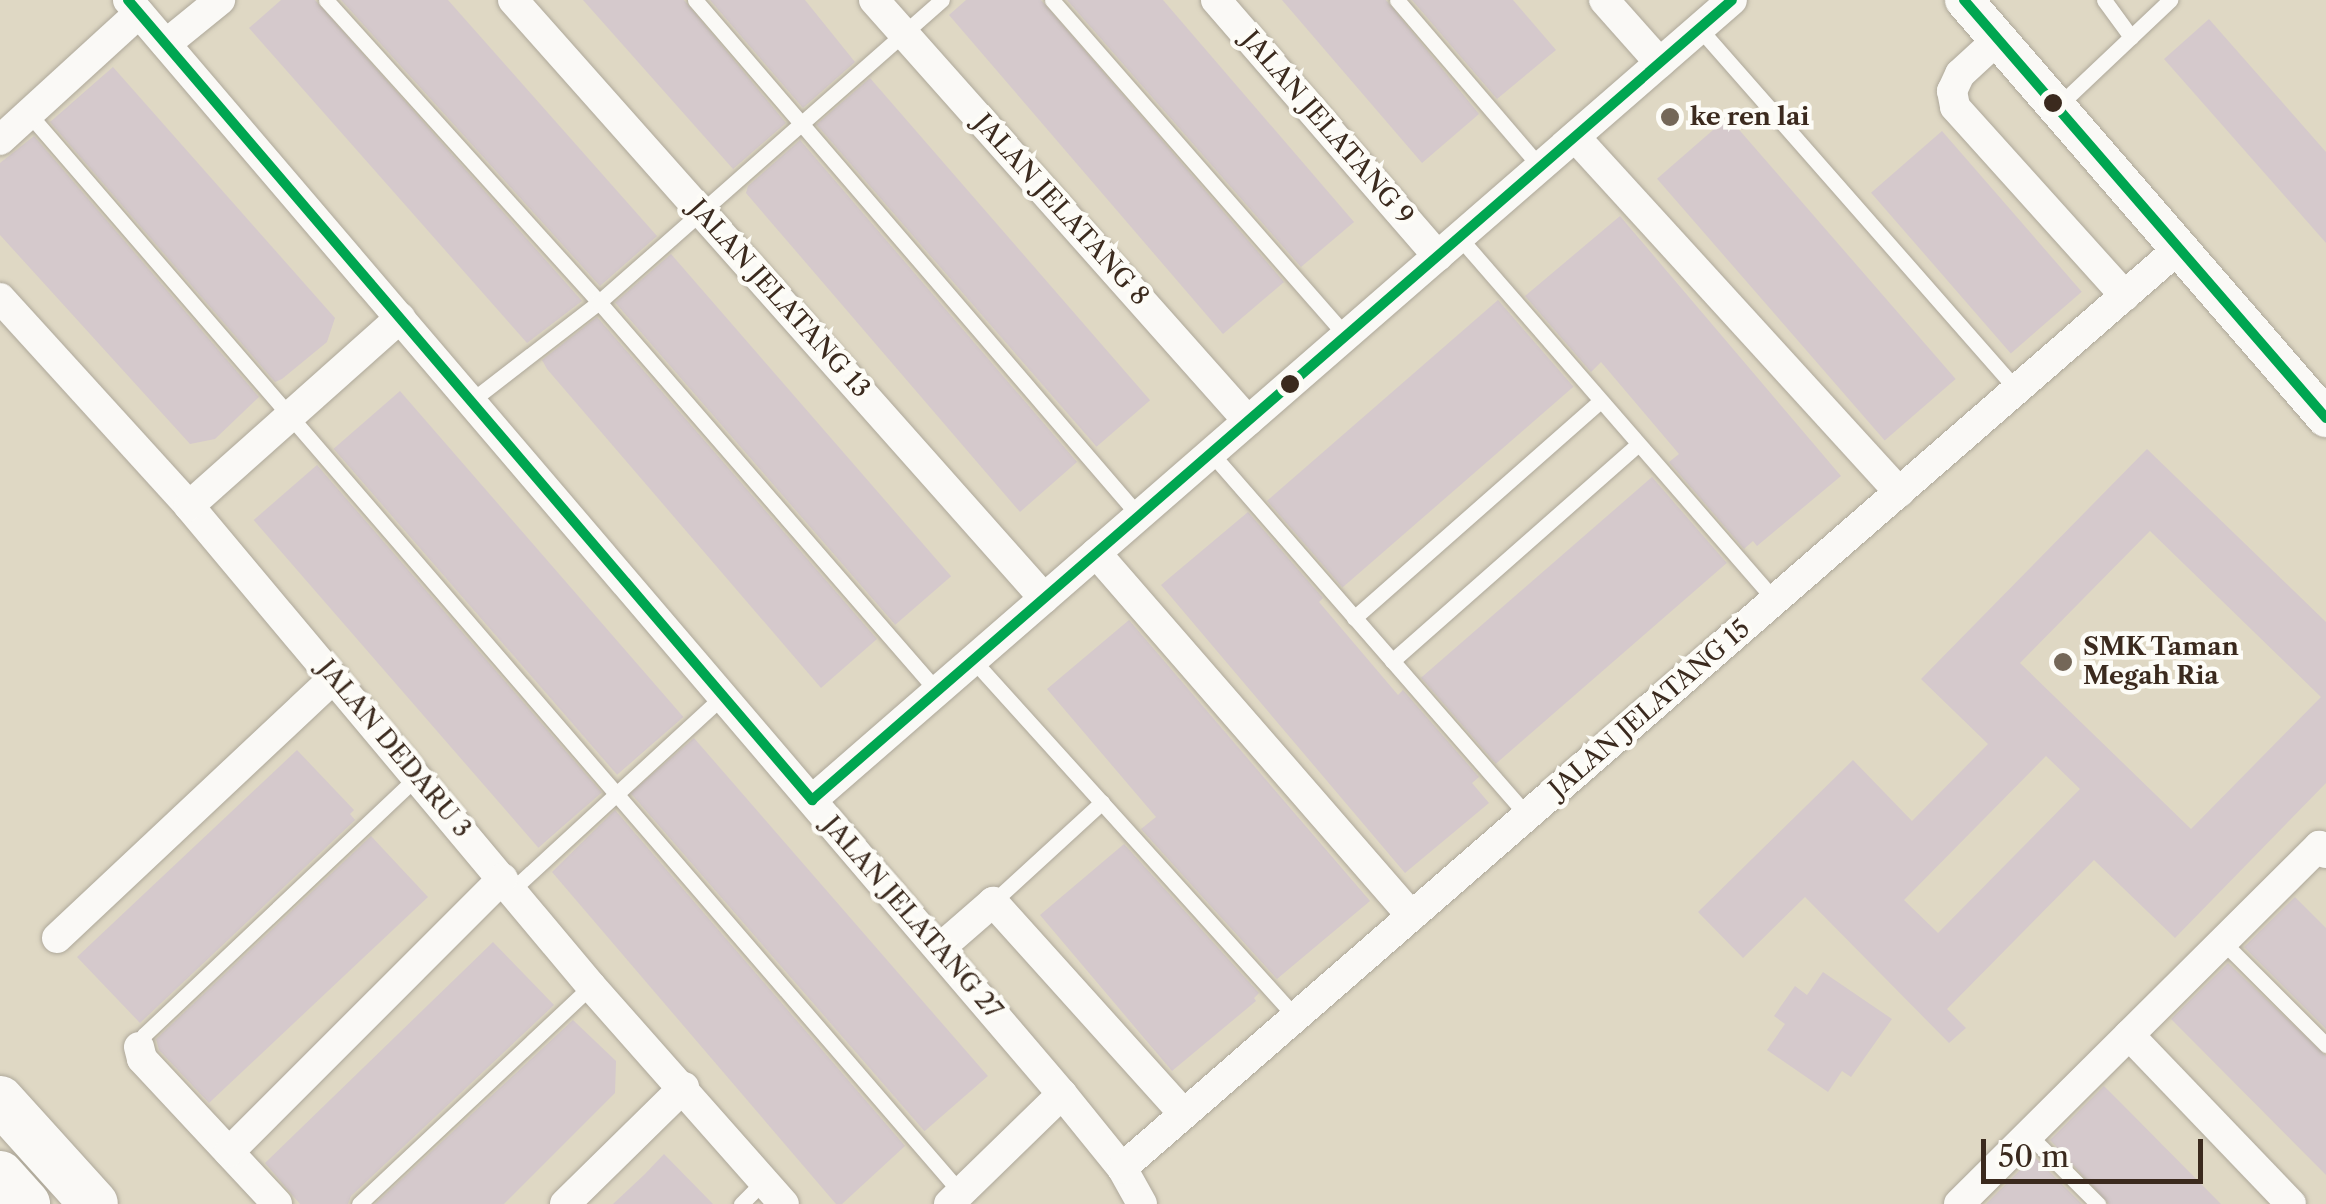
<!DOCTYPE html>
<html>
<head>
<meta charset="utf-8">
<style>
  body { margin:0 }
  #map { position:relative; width:2326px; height:1204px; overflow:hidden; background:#dfd8c4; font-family:"Libre Caslon Text",serif }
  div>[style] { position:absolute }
  .building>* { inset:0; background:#d5c9cc; transform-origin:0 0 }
  .roads { filter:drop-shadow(0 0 2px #aea89a) drop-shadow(0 0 2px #aea89a) }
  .service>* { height:15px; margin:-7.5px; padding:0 7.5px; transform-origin:7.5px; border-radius:7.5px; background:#faf9f6 }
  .minor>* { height:30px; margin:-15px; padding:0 15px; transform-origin:15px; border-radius:15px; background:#faf9f6 }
  .tertiary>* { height:38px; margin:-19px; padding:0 19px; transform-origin:19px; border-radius:19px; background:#faf9f6 }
  .trunk>* { height:48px; margin:-24px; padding:0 24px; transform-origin:24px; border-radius:24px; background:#faf9f6 }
  .bus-1>* { height:10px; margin:-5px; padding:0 5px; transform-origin:5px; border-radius:5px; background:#00a651 }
  .dots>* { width:28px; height:28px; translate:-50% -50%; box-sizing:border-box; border:5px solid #fdfcf7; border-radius:50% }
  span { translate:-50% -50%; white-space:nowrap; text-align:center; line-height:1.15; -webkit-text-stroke:9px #fdfcf7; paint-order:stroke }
  .poi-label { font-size:25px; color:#3b2a1e; font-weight:700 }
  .left { translate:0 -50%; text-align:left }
  .street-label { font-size:25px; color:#3b2a1e }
  .scale { position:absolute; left:1981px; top:1139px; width:222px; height:45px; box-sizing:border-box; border:5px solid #3b2a1e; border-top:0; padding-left:12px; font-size:30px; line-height:35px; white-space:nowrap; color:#3b2a1e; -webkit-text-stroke:8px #fdfcf7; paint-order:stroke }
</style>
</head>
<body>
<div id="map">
  <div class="building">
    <i style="clip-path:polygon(281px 0,315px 0,582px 301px,527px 343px,249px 28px)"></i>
    <i style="clip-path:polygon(341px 0,448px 0,657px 236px,600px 286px)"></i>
    <i style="clip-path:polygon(583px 0,684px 0,786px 123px,733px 169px)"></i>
    <i style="clip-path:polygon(710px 0,805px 0,855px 62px,803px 108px)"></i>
    <i style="clip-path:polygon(966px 0,1041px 0,1284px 282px,1223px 334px,949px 15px)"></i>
    <i style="clip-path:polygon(1067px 0,1163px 0,1354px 222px,1301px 267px)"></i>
    <i style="clip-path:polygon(1282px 0,1386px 0,1479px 114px,1422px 163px)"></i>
    <i style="clip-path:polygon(1412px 0,1513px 0,1556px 50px,1497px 99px)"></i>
    <i style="clip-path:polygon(2209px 19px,2326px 152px,2326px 243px,2164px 59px)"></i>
    <i style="clip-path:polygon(113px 67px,335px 318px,327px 342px,282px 379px,275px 382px,50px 122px)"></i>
    <i style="left:870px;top:78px;width:427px;height:71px;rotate:49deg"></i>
    <i style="left:1728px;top:117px;width:347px;height:94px;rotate:49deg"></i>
    <i style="left:1942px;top:131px;width:213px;height:94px;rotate:49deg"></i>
    <i style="clip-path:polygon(34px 136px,259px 397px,215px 439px,190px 444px,0 235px,0 163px)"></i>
    <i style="clip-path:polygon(800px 140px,1077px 462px,1020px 512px,746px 193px,748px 186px)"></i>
    <i style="clip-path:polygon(1620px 216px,1841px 476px,1757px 546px,1753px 541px,1744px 549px,1669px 462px,1679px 454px,1601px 362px,1591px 372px,1525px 296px)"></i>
    <i style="left:671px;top:254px;width:427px;height:74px;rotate:49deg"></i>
    <i style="left:1498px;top:300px;width:115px;height:306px;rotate:49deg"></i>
    <i style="clip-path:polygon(597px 317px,877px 639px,821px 688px,547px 369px,542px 360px)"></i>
    <i style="left:400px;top:391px;width:432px;height:88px;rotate:49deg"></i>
    <i style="clip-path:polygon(evenodd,2147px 449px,2326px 622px,2326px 783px,2175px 938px,2094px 860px,1947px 1009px,1966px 1028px,1949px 1043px,1805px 897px,1743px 958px,1698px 912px,1853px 760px,1912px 821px,1988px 744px,1921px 679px,2147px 449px,2150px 531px,2321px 697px,2191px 829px,2020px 663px,2150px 531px,2147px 449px,2046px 756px,2080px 789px,1938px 933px,1904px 900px,2046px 756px)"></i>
    <i style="left:317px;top:465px;width:434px;height:84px;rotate:49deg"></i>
    <i style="left:1652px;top:477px;width:114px;height:306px;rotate:49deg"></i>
    <i style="clip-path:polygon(1248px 512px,1323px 598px,1319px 602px,1398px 695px,1403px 690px,1479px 777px,1472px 783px,1489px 803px,1405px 873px,1161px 585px)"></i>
    <i style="clip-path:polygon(1129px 620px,1370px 901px,1277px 979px,1141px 829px,1156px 817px,1047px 689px)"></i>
    <i style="left:694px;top:738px;width:448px;height:84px;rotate:49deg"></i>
    <i style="clip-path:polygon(297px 750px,354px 810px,350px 814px,355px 820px,140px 1023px,77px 957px)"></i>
    <i style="clip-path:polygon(615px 810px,905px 1146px,842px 1204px,836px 1204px,552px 872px)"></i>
    <i style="clip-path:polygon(371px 836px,428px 897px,209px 1103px,159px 1050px,156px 1039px)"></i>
    <i style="clip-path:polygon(1124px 844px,1259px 993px,1254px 998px,1256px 1001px,1172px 1071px,1040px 915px)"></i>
    <i style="clip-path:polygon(2295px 897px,2326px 928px,2326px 1029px,2244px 947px)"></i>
    <i style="clip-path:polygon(493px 942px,554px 1005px,351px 1196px,348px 1204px,300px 1204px,265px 1163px)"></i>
    <i style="clip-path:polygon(2228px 963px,2326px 1056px,2326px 1175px,2171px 1019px)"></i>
    <i style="clip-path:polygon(1823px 972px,1892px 1019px,1851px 1077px,1842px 1071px,1828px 1092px,1767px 1050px,1785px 1024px,1774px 1016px,1795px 986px,1807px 995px)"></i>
    <i style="clip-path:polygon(573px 1020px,616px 1061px,615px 1093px,504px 1204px,375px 1204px)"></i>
    <i style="clip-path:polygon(2104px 1086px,2120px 1102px,2221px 1204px,2109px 1204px,2050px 1140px)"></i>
    <i style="clip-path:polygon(664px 1154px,713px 1204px,613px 1204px,645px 1174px)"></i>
    <i style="clip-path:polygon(2034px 1156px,2082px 1204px,1986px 1204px)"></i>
  </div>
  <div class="roads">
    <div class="service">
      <i style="left:326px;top:0;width:407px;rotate:47.9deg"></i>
      <i style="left:599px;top:302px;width:515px;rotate:49.01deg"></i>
      <i style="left:695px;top:0;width:681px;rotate:49.29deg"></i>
      <i style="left:1052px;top:0;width:446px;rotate:48.8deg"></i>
      <i style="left:1397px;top:0;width:220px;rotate:49.4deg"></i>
      <i style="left:2104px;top:0;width:46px;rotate:53.9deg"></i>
      <i style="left:1699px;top:28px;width:482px;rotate:48.7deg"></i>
      <i style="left:2057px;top:107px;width:156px;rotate:-43.4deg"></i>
      <i style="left:29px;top:114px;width:1426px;rotate:49.18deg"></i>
      <i style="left:1459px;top:237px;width:481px;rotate:49deg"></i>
      <i style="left:471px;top:401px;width:162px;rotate:-37.7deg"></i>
      <i style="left:599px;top:302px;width:457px;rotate:-41.4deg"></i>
      <i style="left:1211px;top:453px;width:482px;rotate:48.9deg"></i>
      <i style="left:1354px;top:618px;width:327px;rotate:-41.4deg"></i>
      <i style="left:973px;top:660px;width:481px;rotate:47.9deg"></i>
      <i style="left:1392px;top:661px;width:327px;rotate:-41.4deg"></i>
      <i style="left:512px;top:890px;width:287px;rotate:-42.6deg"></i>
      <i style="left:993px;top:902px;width:148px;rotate:-42.5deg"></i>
      <i style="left:2223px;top:942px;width:146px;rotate:45deg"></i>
      <i style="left:139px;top:1047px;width:13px;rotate:-67deg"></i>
      <i style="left:144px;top:1035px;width:376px;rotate:-43.4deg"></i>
      <i style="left:2029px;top:1135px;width:98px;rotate:45deg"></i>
      <i style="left:359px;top:1204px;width:318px;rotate:-43.2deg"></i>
      <i style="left:741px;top:1204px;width:33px;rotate:-45deg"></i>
    </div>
    <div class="minor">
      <i style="left:128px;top:0;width:1438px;rotate:49.51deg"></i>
      <i style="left:1062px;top:1094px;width:95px;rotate:51deg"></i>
      <i style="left:1122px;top:1168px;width:41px;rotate:60.9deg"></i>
      <i style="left:513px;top:0;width:800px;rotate:48.4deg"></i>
      <i style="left:874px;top:0;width:563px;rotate:48.38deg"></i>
      <i style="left:1216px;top:0;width:339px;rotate:49.1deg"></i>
      <i style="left:1604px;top:0;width:84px;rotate:48.4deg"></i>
      <i style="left:1997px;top:40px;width:50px;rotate:137.4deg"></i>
      <i style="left:1960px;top:74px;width:19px;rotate:115deg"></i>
      <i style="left:1952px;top:91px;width:16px;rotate:79deg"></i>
      <i style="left:1955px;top:107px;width:254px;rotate:48deg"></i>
      <i style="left:166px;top:44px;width:70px;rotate:-39.2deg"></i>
      <i style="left:1575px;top:137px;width:481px;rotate:47.6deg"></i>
      <i style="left:0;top:140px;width:188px;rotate:-42.4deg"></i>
      <i style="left:0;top:298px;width:281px;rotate:47.7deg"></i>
      <i style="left:189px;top:506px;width:626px;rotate:50.05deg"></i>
      <i style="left:591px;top:986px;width:291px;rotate:48.5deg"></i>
      <i style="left:189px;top:506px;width:283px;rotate:-41.7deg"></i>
      <i style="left:1096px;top:553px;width:481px;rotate:49deg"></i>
      <i style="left:812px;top:800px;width:1219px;rotate:-41.01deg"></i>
      <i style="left:57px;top:938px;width:380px;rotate:-43.2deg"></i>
      <i style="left:939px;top:949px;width:72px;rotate:-41deg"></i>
      <i style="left:993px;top:902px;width:285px;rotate:48deg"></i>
      <i style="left:2129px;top:1035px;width:234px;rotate:46.2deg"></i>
      <i style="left:139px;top:1047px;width:12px;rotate:76deg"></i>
      <i style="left:142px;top:1059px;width:198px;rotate:47deg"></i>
      <i style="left:229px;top:1152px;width:387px;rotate:-45deg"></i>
      <i style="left:1122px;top:1168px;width:1400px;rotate:-41.03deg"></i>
      <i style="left:565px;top:1204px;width:167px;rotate:-44.5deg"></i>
      <i style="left:949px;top:1204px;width:158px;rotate:-44.2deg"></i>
      <i style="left:1959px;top:1204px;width:508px;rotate:-44.84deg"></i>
      <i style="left:2319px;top:846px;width:10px;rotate:45deg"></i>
    </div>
    <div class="tertiary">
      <i style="left:1964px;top:0;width:553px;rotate:49.11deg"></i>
    </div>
    <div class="trunk">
      <i style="left:0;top:1100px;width:140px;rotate:47.9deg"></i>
      <i style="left:0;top:1175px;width:39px;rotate:48deg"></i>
    </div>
  </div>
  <div class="bus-1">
    <i style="left:128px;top:0;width:1053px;rotate:49.47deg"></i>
    <i style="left:812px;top:800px;width:1219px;rotate:-41.01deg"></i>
    <i style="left:1964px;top:0;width:553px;rotate:49.11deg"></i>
  </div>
  <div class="dots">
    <i style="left:2053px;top:103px;background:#3b2a1e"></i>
    <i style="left:1670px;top:117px;background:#746758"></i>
    <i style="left:1290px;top:384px;background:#3b2a1e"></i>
    <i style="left:2063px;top:662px;background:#746758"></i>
  </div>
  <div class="poi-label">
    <span class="left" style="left:1690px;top:117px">ke ren lai</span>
    <span class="left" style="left:2083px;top:662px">SMK Taman<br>Megah Ria</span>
  </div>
  <div class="street-label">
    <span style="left:1327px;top:128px;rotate:49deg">JALAN JELATANG 9</span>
    <span style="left:1061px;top:210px;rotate:48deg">JALAN JELATANG 8</span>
    <span style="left:779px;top:299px;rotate:48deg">JALAN JELATANG 13</span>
    <span style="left:1650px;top:709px;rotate:-41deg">JALAN JELATANG 15</span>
    <span style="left:394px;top:749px;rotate:50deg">JALAN DEDARU 3</span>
    <span style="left:912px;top:918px;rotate:49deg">JALAN JELATANG 27</span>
  </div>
  <div class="scale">50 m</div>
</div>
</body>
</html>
